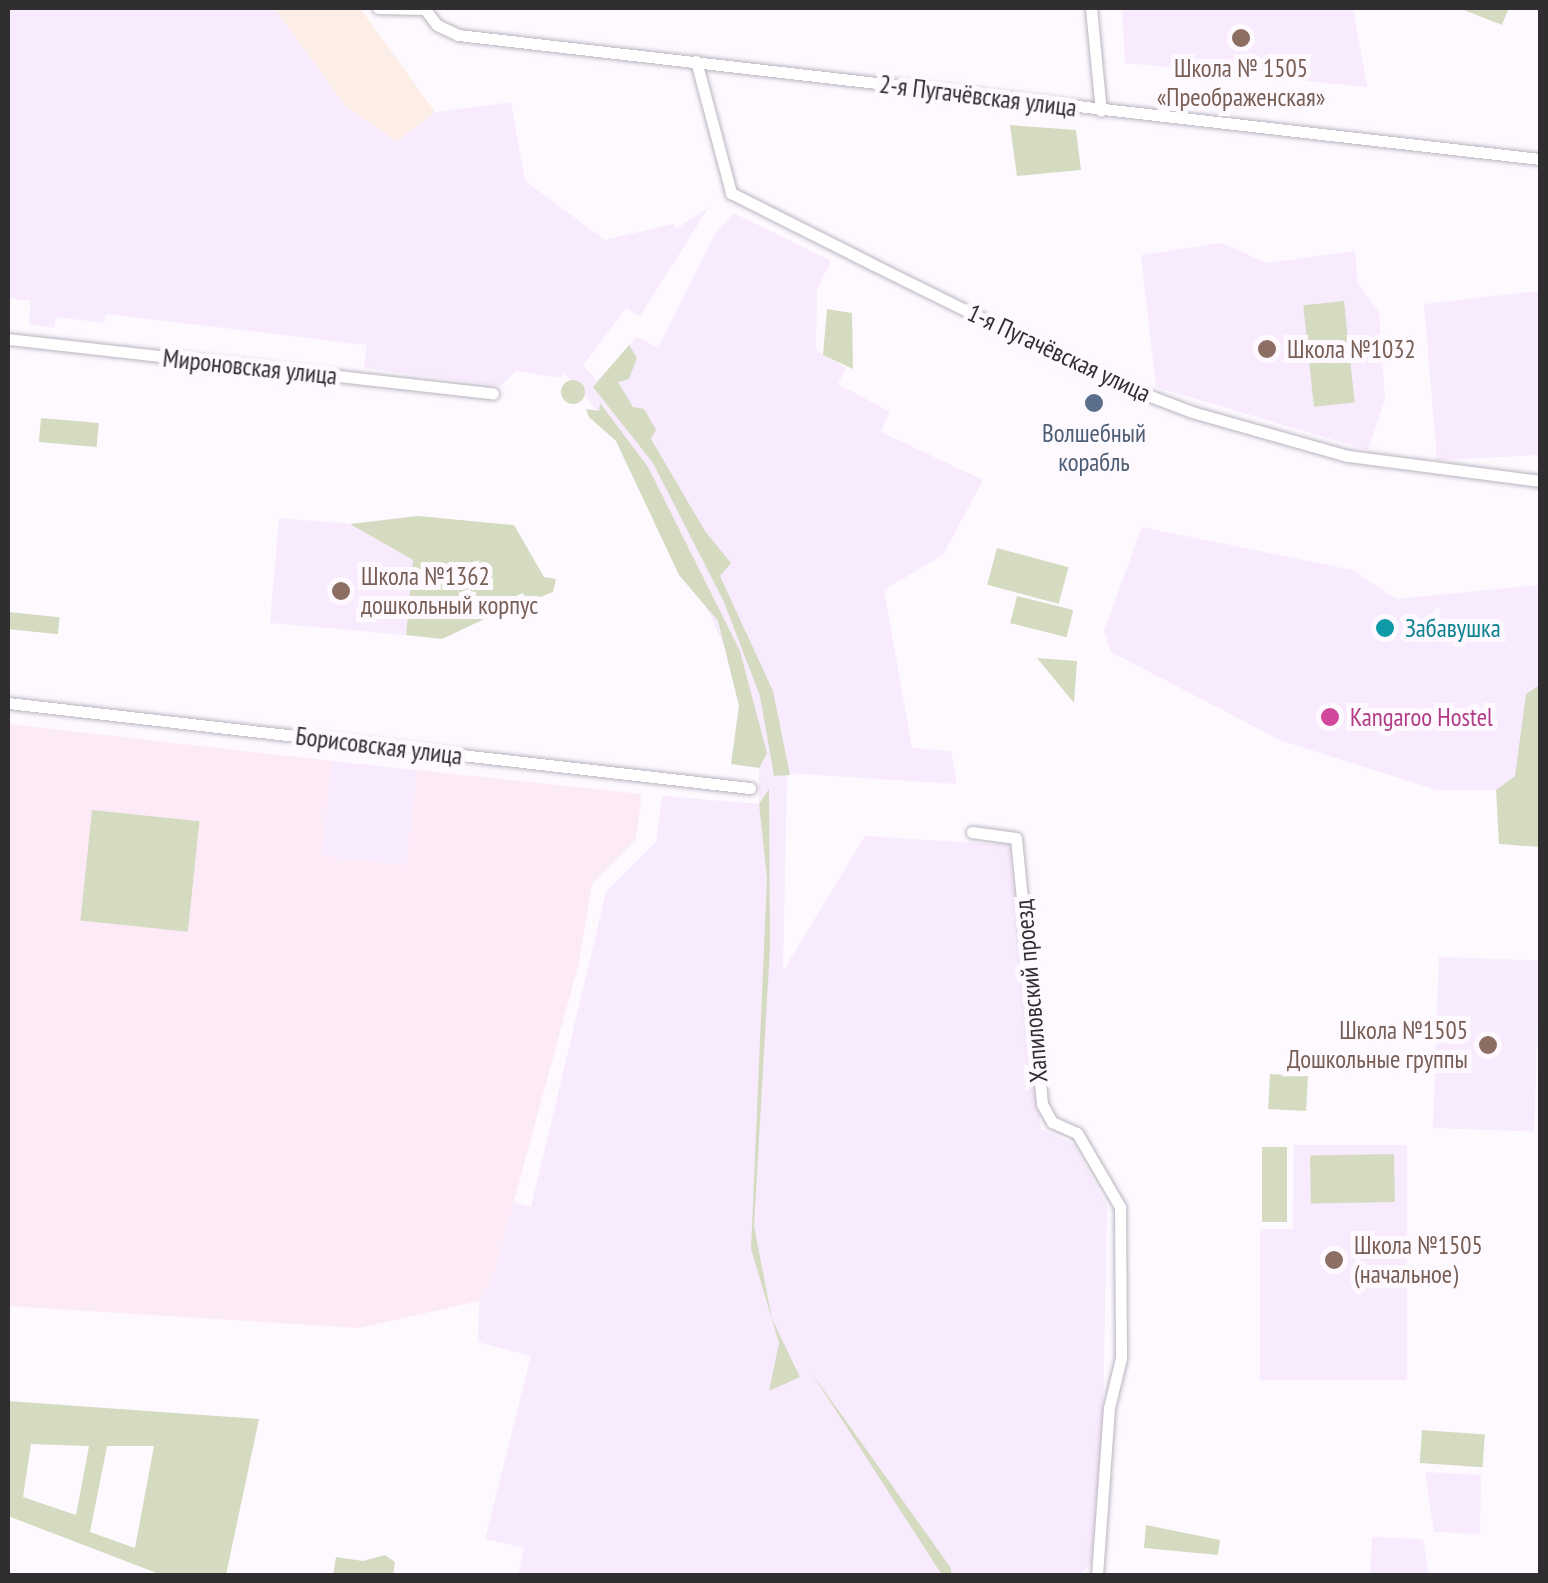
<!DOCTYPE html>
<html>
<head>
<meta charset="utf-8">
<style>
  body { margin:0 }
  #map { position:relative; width:1548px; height:1583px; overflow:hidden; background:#fdf9ff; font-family:"PT Sans Narrow",sans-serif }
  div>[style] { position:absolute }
  .commercial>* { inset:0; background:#fceee7 }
  .built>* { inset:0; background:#f8ebfe; transform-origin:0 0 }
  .medical>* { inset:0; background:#fcebf7 }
  .green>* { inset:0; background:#d4dbc1; transform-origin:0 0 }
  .round { border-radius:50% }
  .roads { filter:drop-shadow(0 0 2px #bbb3bf) drop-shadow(0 0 2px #bbb3bf) }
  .minor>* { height:11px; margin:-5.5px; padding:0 5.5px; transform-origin:5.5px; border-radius:5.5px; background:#fff }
  .dots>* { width:28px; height:28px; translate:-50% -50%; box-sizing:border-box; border:5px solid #fdf9ff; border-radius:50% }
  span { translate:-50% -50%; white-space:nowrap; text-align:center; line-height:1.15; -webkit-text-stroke:10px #fdf9ff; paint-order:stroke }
  .education-label { font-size:25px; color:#785e54 }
  .left { translate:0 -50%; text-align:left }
  .right { translate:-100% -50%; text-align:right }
  .street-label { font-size:25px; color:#312e32 }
  .service-label { font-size:25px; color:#4e5e75 }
  .culture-label { font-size:25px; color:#0d838f }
  .hotel-label { font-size:25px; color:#b23c85 }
  .frame { position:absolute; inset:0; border:10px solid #312e32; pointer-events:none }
</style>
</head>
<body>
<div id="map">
  <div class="commercial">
    <i style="clip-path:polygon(274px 8px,360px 8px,435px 112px,397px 142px,346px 107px)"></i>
  </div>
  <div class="built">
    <i style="clip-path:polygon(8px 8px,274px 8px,346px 107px,397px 142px,435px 112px,511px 102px,525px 181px,605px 240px,673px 224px,676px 229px,709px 207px,640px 316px,626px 308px,583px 365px,597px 381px,637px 337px,658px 348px,716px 232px,734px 213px,831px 261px,817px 290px,816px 350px,846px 368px,838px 384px,890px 412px,881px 432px,983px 480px,943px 555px,884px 590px,912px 748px,951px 751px,957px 784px,787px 773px,783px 971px,865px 836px,1009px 845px,1041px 1129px,1073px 1144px,1107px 1206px,1103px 1417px,1091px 1563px,1080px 1575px,518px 1575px,524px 1548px,485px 1539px,531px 1356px,478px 1342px,479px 1301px,492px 1282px,512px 1202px,531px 1207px,606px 892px,656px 842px,662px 796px,759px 804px,759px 756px,748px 701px,646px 468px,563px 371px,562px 378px,516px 371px,501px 386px,364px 368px,367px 345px,106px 314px,104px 323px,56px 317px,54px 328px,29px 324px,31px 301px,8px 298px)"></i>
    <i style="clip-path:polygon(1122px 8px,1353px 8px,1367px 87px,1125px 63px)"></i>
    <i style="clip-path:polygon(1222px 243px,1267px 263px,1355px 251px,1358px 284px,1379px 312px,1385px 399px,1368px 450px,1156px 387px,1141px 255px)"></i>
    <i style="clip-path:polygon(1540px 291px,1540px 455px,1437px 460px,1424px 304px)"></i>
    <i style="clip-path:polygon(279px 518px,350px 524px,413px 560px,406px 635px,270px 623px)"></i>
    <i style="clip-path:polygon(1142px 527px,1352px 570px,1396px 599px,1540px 585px,1540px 727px,1515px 776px,1496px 790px,1437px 790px,1282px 741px,1111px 652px,1104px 631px)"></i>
    <i style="left:332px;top:761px;width:85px;height:96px;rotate:6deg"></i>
    <i style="left:1439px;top:957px;width:101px;height:171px;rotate:2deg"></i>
    <i style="clip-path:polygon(1294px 1145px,1407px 1145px,1407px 1380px,1260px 1380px,1260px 1229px,1293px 1229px)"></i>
    <i style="clip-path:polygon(1425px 1472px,1481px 1475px,1480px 1534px,1434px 1532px)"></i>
    <i style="clip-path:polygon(1372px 1537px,1423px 1539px,1429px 1575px,1370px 1575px)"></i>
  </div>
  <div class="medical">
    <i style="clip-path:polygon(8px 724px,332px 761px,322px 856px,406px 865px,417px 770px,642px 794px,636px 839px,592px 884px,579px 962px,492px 1282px,479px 1301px,359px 1328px,8px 1306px)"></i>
  </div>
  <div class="green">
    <i style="clip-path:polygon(1459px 8px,1503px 8px,1508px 10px,1502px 25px)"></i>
    <i style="clip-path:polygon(1010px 125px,1076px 130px,1081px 170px,1017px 176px)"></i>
    <i style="left:1344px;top:301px;width:102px;height:41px;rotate:84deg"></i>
    <i style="clip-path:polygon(827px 309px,852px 313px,853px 369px,823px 355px)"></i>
    <i style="clip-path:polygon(629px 345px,637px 358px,629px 379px,618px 382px,633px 407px,644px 409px,656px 430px,651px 439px,705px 531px,731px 563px,720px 576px,773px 691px,790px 775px,774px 776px,760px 696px,724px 602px,653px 463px,593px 387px)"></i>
    <i class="round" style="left:561px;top:380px;width:24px;height:24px"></i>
    <i style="clip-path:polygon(600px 403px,648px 467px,740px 651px,767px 753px,759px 768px,731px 764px,739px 706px,718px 621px,679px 575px,616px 441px,589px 417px,586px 409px,599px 411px)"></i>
    <i style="left:41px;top:418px;width:58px;height:24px;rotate:5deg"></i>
    <i style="clip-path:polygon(418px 516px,514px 525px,544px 577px,556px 579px,553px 592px,528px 602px,523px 593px,509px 599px,512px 606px,442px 639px,406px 635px,413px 560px,350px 524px)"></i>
    <i style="left:997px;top:548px;width:74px;height:38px;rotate:15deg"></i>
    <i style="left:1017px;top:596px;width:58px;height:28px;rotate:14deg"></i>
    <i style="left:9px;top:612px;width:51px;height:17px;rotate:6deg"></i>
    <i style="clip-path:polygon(1037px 658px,1077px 661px,1074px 703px)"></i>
    <i style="clip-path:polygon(1540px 685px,1540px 847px,1499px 844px,1496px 790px,1515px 776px,1526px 694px)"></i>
    <i style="clip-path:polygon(769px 789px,770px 948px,754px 1226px,772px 1319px,800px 1377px,769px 1391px,779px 1343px,751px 1249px,767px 878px,759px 804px)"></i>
    <i style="left:92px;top:810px;width:108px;height:111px;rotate:6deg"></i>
    <i style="left:1270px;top:1074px;width:38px;height:35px;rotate:3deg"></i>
    <i style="left:1262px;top:1147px;width:25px;height:75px"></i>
    <i style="left:1394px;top:1154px;width:48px;height:84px;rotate:89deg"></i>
    <i style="clip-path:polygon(811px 1372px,951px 1568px,951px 1575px,942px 1575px)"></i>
    <i style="clip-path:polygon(evenodd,8px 1401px,259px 1419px,226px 1575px,162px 1575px,8px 1516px,8px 1401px,31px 1444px,89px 1446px,76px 1515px,23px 1497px,31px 1444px,8px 1401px,107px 1446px,154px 1446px,135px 1548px,90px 1532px,107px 1446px)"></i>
    <i style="left:1422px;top:1430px;width:63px;height:33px;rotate:4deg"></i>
    <i style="clip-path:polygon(1146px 1525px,1220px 1540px,1218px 1555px,1144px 1548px)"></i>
    <i style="clip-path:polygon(385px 1555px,395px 1562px,393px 1575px,333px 1575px,336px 1557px,363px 1561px)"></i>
  </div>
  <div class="roads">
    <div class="minor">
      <i style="left:378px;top:8px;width:47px;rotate:1.2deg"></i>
      <i style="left:424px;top:8px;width:21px;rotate:53deg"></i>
      <i style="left:437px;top:25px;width:23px;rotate:25deg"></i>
      <i style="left:458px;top:35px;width:1089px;rotate:6.54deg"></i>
      <i style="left:1091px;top:8px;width:103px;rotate:84.5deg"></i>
      <i style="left:696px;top:61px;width:137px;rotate:75.1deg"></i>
      <i style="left:731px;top:193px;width:158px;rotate:26.7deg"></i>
      <i style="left:872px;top:264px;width:258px;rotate:26.3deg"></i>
      <i style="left:1103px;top:378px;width:95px;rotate:20.9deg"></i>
      <i style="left:1192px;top:412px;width:162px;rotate:15.8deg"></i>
      <i style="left:1348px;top:456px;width:194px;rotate:7.4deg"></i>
      <i style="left:8px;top:339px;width:488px;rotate:6.4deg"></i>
      <i style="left:8px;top:703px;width:747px;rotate:6.54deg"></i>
      <i style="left:972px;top:832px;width:44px;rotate:7.8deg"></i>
      <i style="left:1016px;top:838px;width:267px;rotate:84.4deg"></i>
      <i style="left:1042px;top:1104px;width:21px;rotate:61deg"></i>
      <i style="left:1052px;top:1122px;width:27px;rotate:24deg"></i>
      <i style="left:1077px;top:1133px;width:86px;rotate:59.8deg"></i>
      <i style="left:1120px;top:1207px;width:151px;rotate:89.6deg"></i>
      <i style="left:1121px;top:1358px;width:51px;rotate:103.5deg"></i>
      <i style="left:1109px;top:1408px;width:168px;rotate:94.1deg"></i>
    </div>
  </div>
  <div class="dots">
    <i style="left:1241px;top:38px;background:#8d6e63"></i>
    <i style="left:1267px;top:349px;background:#8d6e63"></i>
    <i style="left:1094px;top:403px;background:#5c6f8a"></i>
    <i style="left:341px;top:591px;background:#8d6e63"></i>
    <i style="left:1385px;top:628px;background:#0f9aa8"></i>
    <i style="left:1330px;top:717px;background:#d1479c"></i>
    <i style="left:1488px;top:1045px;background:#8d6e63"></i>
    <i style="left:1334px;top:1260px;background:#8d6e63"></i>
  </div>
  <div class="education-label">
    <span style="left:1241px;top:83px">Школа № 1505<br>«Преображенская»</span>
    <span class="left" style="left:1287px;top:349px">Школа №1032</span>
    <span class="left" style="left:361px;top:591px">Школа №1362<br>дошкольный корпус</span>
    <span class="right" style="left:1468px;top:1045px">Школа №1505<br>Дошкольные группы</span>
    <span class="left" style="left:1354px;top:1260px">Школа №1505<br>(начальное)</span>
  </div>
  <div class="street-label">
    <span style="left:978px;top:96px;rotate:7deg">2-я Пугачёвская улица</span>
    <span style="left:1059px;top:353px;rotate:25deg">1-я Пугачёвская улица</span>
    <span style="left:250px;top:367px;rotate:6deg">Мироновская улица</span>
    <span style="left:379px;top:746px;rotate:7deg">Борисовская улица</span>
    <span style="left:1031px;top:991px;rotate:-95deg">Хапиловский проезд</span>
  </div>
  <div class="service-label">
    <span style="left:1094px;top:448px">Волшебный<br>корабль</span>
  </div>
  <div class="culture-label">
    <span class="left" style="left:1405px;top:628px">Забавушка</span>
  </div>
  <div class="hotel-label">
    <span class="left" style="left:1350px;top:717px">Kangaroo Hostel</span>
  </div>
  <div class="frame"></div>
</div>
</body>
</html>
